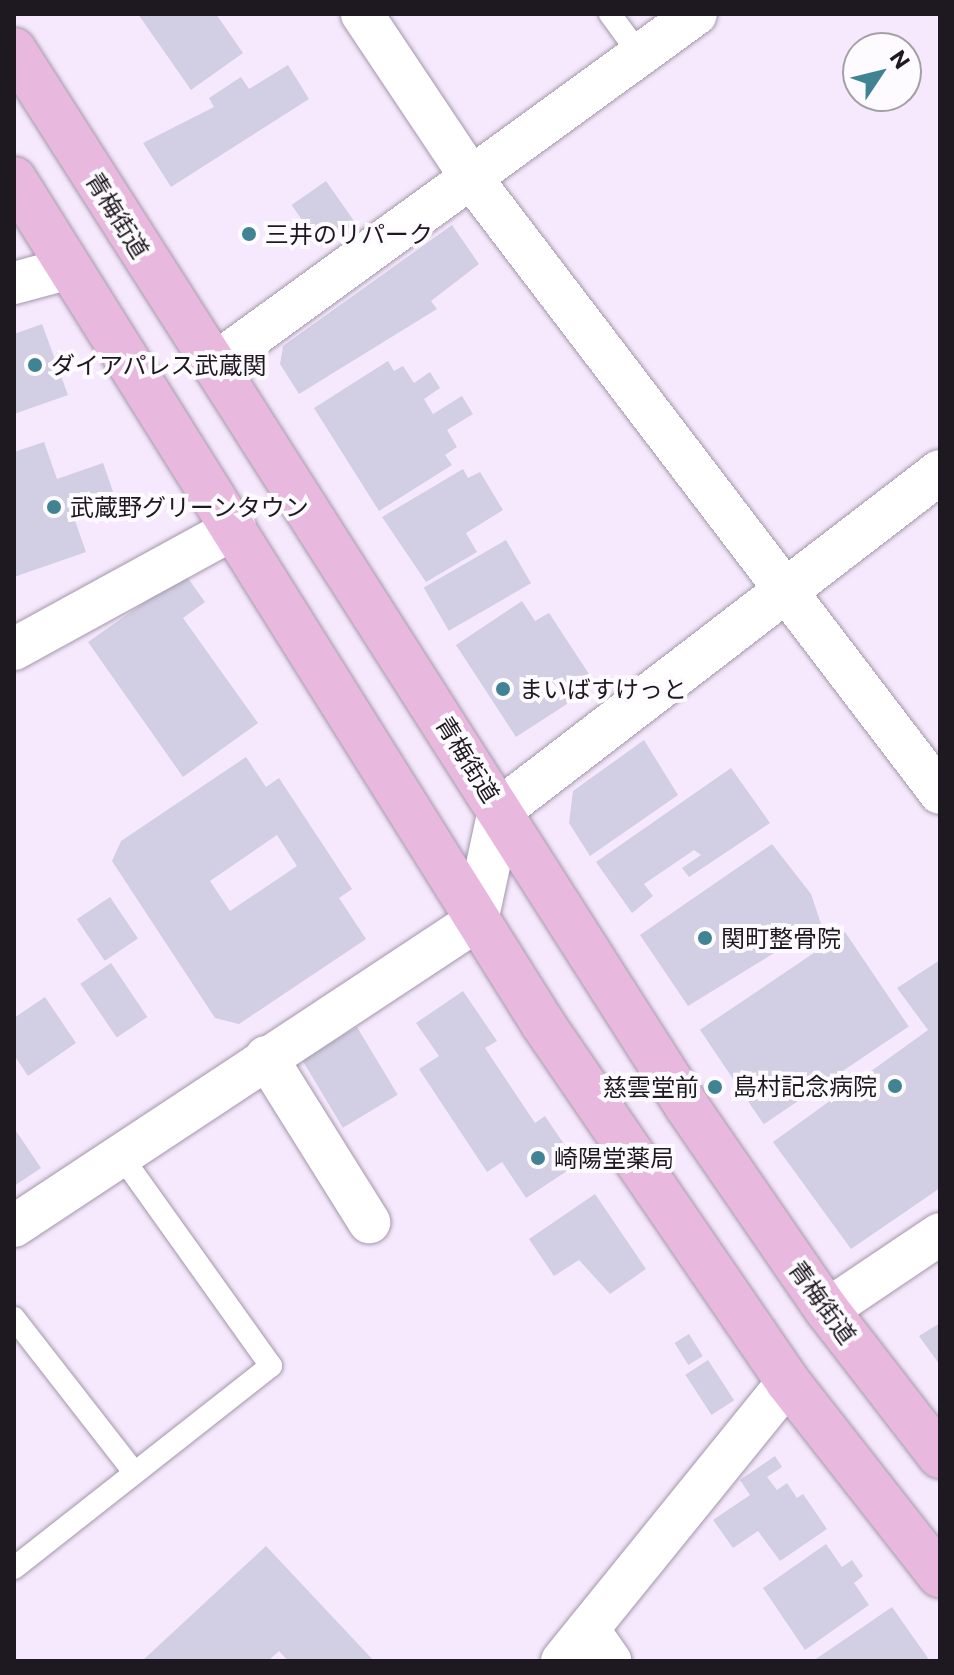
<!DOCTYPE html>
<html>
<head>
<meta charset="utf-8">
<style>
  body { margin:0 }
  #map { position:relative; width:954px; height:1675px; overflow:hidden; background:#f6e9fd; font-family:Commissioner,"Noto Sans JP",sans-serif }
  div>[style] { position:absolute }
  .building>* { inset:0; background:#d2cee3; transform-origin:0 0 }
  .roads { filter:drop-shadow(0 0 2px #a397a9) drop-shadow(0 0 2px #a397a9) }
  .service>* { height:22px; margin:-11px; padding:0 11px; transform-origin:11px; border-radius:11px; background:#fff }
  .minor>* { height:42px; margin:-21px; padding:0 21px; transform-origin:21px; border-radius:21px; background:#fff }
  .tertiary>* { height:44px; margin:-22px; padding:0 22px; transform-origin:22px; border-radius:22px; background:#fff }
  .primary>* { height:44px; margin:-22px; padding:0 22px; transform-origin:22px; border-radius:22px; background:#e9b8de }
  .dots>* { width:22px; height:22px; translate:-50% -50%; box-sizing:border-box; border:4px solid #fdfbff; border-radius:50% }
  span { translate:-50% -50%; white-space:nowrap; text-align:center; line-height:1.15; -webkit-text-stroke:8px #fdfbff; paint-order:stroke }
  .street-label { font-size:24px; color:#1e1920 }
  .poi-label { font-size:24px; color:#1e1920 }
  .left { translate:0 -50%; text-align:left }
  .right { translate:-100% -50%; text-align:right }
  .frame { position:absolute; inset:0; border:16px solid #1e1920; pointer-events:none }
  .north { position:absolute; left:842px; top:32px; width:80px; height:80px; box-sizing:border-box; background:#fdfbff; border:2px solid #a4a1a6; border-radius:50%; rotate:55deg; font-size:22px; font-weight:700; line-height:32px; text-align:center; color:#1e1920 }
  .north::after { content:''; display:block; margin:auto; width:28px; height:36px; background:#408493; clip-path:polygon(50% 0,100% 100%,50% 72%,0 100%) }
</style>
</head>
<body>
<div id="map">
  <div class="building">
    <i style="clip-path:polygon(138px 14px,216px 14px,243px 53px,191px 90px)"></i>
    <i style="clip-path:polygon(288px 65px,309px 99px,171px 187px,143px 143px,214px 107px,209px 98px,241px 77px,249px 89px)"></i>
    <i style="left:326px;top:181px;width:51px;height:42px;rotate:55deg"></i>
    <i style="clip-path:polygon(452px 225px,479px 264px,431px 301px,437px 309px,299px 394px,280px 364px,283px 346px)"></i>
    <i style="clip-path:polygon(42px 324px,68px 395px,14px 414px,14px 334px)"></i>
    <i style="clip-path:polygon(388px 361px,394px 371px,403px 366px,414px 383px,430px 372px,440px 388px,424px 399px,433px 414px,462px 396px,473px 414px,447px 430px,457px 447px,445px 455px,452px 465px,379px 511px,314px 408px)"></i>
    <i style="clip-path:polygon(44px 442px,57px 479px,103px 463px,116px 500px,73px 515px,86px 552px,14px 577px,14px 452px)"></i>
    <i style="clip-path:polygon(463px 469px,468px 478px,480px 472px,503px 510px,466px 533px,477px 552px,426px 582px,382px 517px)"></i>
    <i style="left:506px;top:540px;width:50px;height:95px;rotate:60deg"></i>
    <i style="clip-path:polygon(185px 574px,205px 602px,183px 618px,258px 723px,183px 777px,88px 642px)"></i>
    <i style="clip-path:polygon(522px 601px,535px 621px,549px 613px,591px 677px,581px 683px,587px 691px,516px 737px,456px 645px)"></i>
    <i style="clip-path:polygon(644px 740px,678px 795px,590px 856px,569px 823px,573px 791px)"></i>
    <i style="clip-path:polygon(evenodd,246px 757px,266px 787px,279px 778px,352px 889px,339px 898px,366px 939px,239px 1024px,215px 1018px,112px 861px,121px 841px,246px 757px,277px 835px,297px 866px,230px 911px,210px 881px,277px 835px)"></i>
    <i style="clip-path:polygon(731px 768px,770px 823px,689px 877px,682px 868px,701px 855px,694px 850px,644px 884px,653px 896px,632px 913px,596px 862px)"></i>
    <i style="clip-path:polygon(772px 844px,811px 894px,821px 924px,688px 1006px,640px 935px)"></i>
    <i style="left:110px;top:897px;width:50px;height:40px;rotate:56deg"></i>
    <i style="left:845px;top:932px;width:114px;height:175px;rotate:56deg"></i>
    <i style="clip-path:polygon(940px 960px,940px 1188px,851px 1249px,773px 1142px,928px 1030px,897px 988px)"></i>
    <i style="left:111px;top:963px;width:65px;height:37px;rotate:56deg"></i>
    <i style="clip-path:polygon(463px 991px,497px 1041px,485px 1048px,535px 1123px,545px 1116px,570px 1153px,567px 1171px,526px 1198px,502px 1162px,487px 1172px,419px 1069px,439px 1056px,416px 1023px)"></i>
    <i style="clip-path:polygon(45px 997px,76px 1043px,28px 1076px,14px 1055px,14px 1018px)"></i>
    <i style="left:357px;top:1027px;width:79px;height:64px;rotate:59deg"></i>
    <i style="clip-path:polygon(14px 1128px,41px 1168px,14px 1186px)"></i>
    <i style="clip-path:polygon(595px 1194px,646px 1269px,610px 1294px,579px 1260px,554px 1276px,529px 1239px)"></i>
    <i style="clip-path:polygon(940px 1323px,940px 1365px,919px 1336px)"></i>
    <i style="left:689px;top:1334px;width:26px;height:17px;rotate:58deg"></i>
    <i style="left:708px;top:1360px;width:48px;height:27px;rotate:57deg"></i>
    <i style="clip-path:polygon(775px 1456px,782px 1467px,767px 1477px,777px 1490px,787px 1483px,797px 1498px,803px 1494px,827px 1529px,780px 1561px,758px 1531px,733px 1548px,713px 1520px,750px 1495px,740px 1480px)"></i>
    <i style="clip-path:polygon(826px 1544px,842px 1567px,852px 1560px,863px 1576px,854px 1583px,869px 1605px,805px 1650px,763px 1588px)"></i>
    <i style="clip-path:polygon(266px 1546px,374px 1661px,288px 1661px,279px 1651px,268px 1661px,142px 1661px)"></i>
    <i style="clip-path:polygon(892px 1607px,930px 1661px,813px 1661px)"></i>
  </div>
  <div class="roads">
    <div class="service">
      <i style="left:610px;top:14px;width:51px;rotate:53.8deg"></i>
      <i style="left:14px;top:1318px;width:194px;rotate:52.1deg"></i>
      <i style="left:14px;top:1568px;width:327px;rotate:-38.2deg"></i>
      <i style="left:271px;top:1366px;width:262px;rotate:-125.5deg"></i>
    </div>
    <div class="minor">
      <i style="left:362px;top:14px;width:198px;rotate:56.3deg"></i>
      <i style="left:472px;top:179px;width:772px;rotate:52.68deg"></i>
      <i style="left:14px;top:283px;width:58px;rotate:-15deg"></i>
      <i style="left:213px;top:365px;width:597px;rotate:-36.01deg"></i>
      <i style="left:14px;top:649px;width:252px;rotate:-28.7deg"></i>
      <i style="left:266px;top:1057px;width:195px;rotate:58deg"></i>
      <i style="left:14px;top:1226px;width:554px;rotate:-33.43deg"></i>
      <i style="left:827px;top:1310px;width:136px;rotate:-33.9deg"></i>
      <i style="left:588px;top:1629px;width:39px;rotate:55deg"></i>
      <i style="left:562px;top:1661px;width:359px;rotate:-51deg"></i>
    </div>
    <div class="tertiary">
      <i style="left:476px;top:921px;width:114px;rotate:-77.8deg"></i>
      <i style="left:500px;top:810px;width:555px;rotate:-37.53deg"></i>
    </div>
    <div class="primary">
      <i style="left:14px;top:50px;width:1254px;rotate:57.5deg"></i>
      <i style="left:688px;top:1108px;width:245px;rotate:55.5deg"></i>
      <i style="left:827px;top:1310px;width:185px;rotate:52.3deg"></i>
      <i style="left:14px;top:179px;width:997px;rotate:57.95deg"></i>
      <i style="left:543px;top:1024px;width:434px;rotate:55.6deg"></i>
      <i style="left:788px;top:1382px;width:246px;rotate:51.9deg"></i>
    </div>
  </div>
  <div class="dots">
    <i style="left:249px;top:234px;background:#408493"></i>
    <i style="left:35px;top:365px;background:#408493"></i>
    <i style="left:54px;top:507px;background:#408493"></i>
    <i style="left:503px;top:689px;background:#408493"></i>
    <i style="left:705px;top:938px;background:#408493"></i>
    <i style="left:895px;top:1086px;background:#408493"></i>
    <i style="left:715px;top:1087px;background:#408493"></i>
    <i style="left:538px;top:1158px;background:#408493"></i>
  </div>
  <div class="street-label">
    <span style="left:118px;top:215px;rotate:58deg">青梅街道</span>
    <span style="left:468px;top:759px;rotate:58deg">青梅街道</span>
    <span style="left:823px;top:1302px;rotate:54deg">青梅街道</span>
  </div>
  <div class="poi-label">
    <span class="left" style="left:265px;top:234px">三井のリパーク</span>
    <span class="left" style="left:51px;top:365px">ダイアパレス武蔵関</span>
    <span class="left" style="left:70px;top:507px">武蔵野グリーンタウン</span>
    <span class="left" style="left:519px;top:689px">まいばすけっと</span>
    <span class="left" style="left:721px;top:938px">関町整骨院</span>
    <span class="right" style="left:877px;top:1086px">島村記念病院</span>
    <span class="right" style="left:699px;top:1087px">慈雲堂前</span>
    <span class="left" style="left:554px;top:1158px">崎陽堂薬局</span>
  </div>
  <div class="frame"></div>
  <div class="north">N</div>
</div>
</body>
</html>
